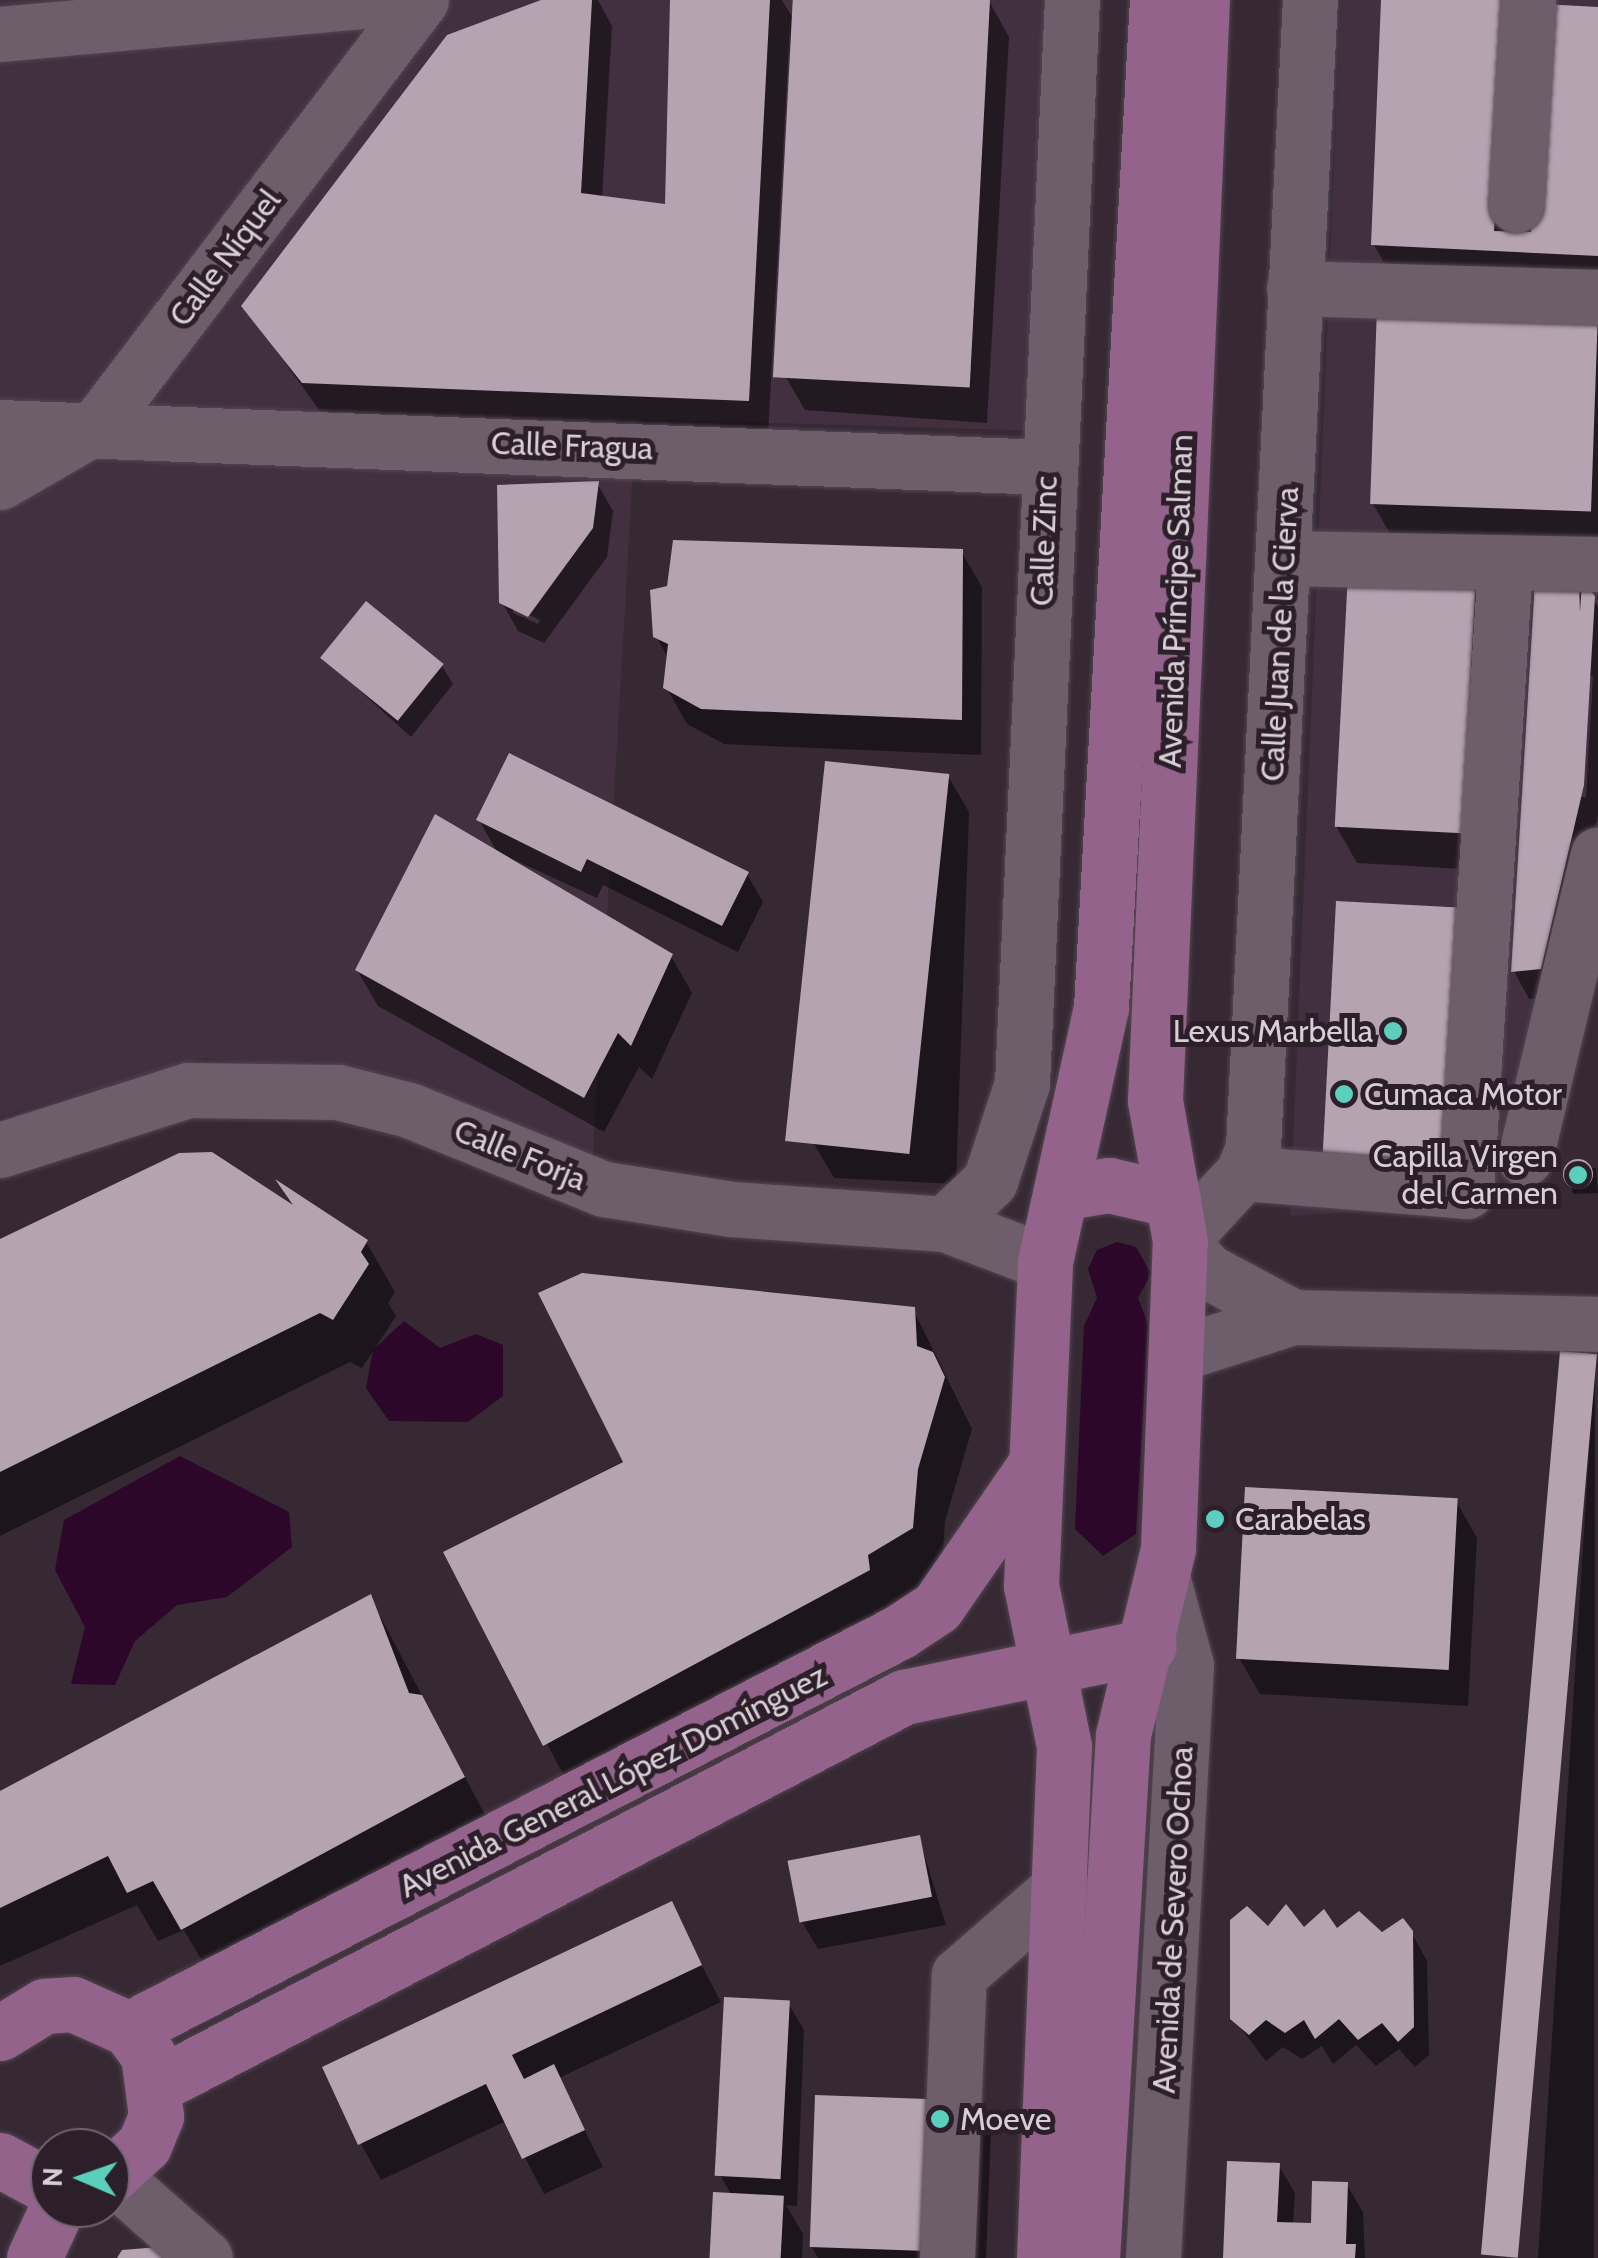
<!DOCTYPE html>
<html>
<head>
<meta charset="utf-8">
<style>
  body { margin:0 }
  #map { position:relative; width:1598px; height:2258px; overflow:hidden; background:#362934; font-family:Cabin,sans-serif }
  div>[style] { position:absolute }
  .built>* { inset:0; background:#422f3f }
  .water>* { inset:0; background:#2c0729 }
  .shadow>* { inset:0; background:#0007 }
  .building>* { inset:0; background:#b5a3b2; transform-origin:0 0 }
  .round { border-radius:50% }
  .roads { filter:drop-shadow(0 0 2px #524650) drop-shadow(0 0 2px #524650) }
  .minor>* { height:55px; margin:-27.5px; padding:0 27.5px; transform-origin:27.5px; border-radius:27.5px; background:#6e5e6b }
  .major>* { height:55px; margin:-27.5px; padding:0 27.5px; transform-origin:27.5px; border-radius:27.5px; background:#93638c }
  .dots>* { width:28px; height:28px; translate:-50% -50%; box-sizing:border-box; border:5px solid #2c1f2a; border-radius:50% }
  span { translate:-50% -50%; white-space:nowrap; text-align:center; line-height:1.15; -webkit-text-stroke:10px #2c1f2a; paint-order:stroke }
  .street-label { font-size:32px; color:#d7ced6 }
  .poi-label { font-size:32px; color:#d7ced6 }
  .right { translate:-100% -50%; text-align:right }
  .left { translate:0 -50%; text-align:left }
  .north { position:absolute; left:30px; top:2128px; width:100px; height:100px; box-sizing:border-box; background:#2c1f2a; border:2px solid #70656f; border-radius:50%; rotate:272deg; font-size:28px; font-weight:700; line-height:40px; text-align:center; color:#d7ced6 }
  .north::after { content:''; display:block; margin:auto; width:35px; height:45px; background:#5bcebc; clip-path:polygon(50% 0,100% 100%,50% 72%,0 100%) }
</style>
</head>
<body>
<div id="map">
  <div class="built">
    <i style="clip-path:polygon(0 0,1097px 0,1074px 432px,636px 419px,593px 1155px,403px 1081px,205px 1058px,0 1117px)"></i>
    <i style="clip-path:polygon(1341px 0,1598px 0,1598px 903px,1514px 1202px,1290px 1216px)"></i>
  </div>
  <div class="water">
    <i style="clip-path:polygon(1117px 1242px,1136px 1247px,1151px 1274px,1138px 1298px,1148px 1324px,1136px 1534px,1103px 1556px,1075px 1529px,1084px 1326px,1097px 1298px,1088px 1269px,1097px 1250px)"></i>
    <i style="clip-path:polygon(404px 1321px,440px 1348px,476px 1334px,503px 1345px,503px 1396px,468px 1422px,389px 1421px,366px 1388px,373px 1350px)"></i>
    <i style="clip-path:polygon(180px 1456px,289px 1512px,292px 1547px,227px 1597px,177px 1605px,135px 1641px,115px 1685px,71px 1684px,85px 1627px,55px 1570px,64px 1520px)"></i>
  </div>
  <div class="shadow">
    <i style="clip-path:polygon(562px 0,598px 0,612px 26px,602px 199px,668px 207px,672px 0,782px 0,792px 17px,989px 1px,1009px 37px,987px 423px,805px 410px,784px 374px,790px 23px,768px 436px,325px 418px,244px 306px)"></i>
    <i style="clip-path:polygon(1383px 0,1409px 0,1515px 234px,1534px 235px,1598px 9px,1598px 282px,1395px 281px,1374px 245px)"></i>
    <i style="clip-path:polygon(1598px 317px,1598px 546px,1394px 540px,1373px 504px)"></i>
    <i style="clip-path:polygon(evenodd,597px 483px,613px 511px,607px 557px,544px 643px,518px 631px,502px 602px,597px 483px,513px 607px,540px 620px,538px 624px,513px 613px,513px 607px)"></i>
    <i style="clip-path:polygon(961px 551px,982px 587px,981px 755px,724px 744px,687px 724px,666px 687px,669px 660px,656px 636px)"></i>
    <i style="clip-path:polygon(1475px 583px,1496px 619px,1481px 870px,1357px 863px,1336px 826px)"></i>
    <i style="clip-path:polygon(evenodd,1578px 584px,1598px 606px,1598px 815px,1556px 996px,1529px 999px,1514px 971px,1578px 584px,1588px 676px,1593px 676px,1586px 797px,1581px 797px,1588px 676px)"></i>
    <i style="clip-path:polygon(324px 658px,442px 666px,453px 684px,411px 737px)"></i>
    <i style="clip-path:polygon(948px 776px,969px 812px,956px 1184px,834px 1178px,813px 1142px)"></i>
    <i style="clip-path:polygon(479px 820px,747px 874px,763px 902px,738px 952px,603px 885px,597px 898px,497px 852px)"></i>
    <i style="clip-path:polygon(671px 956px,692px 993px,652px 1079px,639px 1067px,604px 1132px,378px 1006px,357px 970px)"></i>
    <i style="clip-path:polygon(1567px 1166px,1596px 1168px,1598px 1193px,1573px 1194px)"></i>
    <i style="clip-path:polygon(297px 1210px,366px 1242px,395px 1292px,388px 1303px,396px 1316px,362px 1368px,350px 1362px,0 1536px,0 1242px)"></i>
    <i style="clip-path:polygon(913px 1309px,972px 1429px,945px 1521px,941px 1579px,574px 1795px,447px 1553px)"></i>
    <i style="clip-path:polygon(1595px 1357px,1594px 2258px,1538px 2258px)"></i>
    <i style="clip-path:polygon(1456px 1501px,1477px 1538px,1468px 1706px,1260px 1694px,1239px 1658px)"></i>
    <i style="clip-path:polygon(370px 1597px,492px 1828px,212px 1978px,184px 1930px,158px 1941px,137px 1905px,0 1966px,0 1794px)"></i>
    <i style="clip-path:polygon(919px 1838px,946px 1925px,818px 1949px,802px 1922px)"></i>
    <i style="clip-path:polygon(670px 1905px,721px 2002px,559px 2078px,603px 2167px,544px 2194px,506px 2121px,381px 2180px,361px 2144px)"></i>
    <i style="clip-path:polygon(1268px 1929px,1411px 1932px,1427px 1961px,1429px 2055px,1415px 2067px,1399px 2049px,1376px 2066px,1356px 2045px,1333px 2064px,1322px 2046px,1302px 2059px,1283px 2047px,1266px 2061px,1233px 2018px)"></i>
    <i style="clip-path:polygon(788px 2003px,804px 2030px,797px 2206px,786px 2205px,803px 2234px,802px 2258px,712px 2258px,732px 2196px,720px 2175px)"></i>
    <i style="clip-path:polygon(975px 2104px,991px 2132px,986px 2258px,818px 2258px,811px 2246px)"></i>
    <i style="clip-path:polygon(1279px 2166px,1295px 2193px,1293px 2225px,1313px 2226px,1347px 2185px,1363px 2212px,1365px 2258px,1226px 2258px)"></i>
  </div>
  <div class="building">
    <i style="clip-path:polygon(541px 0,592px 0,581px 193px,665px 204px,670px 0,770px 0,749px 401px,302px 383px,241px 306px,447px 35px)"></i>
    <i style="left:990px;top:0;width:388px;height:197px;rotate:93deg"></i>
    <i style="clip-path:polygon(1381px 0,1507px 0,1494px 231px,1531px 232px,1542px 4px,1598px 7px,1598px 256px,1371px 245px)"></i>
    <i style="left:1377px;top:307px;width:221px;height:197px;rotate:2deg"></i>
    <i style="clip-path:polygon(599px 481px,593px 528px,528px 617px,499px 603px,497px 485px)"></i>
    <i style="clip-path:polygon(673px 540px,963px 549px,962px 720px,701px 709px,663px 688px,668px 644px,653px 637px,650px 590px,667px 586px)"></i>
    <i style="left:1348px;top:573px;width:128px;height:254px;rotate:3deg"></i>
    <i style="clip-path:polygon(1535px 581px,1579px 581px,1580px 612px,1582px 581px,1595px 596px,1584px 785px,1541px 969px,1511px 972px)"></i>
    <i style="left:366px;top:601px;width:100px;height:73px;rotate:39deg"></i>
    <i style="clip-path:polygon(509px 753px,749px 872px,722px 926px,587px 859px,581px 872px,476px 820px)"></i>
    <i style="left:825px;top:761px;width:125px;height:382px;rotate:6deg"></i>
    <i style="clip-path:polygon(435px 814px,673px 954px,631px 1046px,618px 1033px,584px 1098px,355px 970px)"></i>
    <i style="left:1336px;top:901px;width:127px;height:253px;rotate:3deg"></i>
    <i style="clip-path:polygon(212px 1152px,293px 1205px,275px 1179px,368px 1240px,361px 1252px,369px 1264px,333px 1320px,320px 1313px,0 1472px,0 1239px,179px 1153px)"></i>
    <i class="round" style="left:1563px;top:1159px;width:30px;height:30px"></i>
    <i style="clip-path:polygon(582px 1273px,915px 1307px,917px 1346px,933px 1352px,945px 1377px,918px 1469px,913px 1528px,868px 1555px,870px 1570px,543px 1746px,443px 1552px,623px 1462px,538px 1293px)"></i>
    <i style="left:1560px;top:1351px;width:37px;height:907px;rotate:5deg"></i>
    <i style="left:1245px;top:1487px;width:213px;height:172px;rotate:3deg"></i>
    <i style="clip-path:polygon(371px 1594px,409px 1693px,422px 1695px,465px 1777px,181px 1930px,153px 1881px,127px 1893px,108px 1856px,0 1908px,0 1791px)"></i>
    <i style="left:920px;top:1835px;width:63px;height:135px;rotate:79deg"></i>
    <i style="clip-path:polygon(672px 1901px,702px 1965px,512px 2055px,524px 2079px,554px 2064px,585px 2130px,522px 2159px,486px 2084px,358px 2145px,322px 2067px)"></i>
    <i style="clip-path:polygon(1286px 1904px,1304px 1927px,1324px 1909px,1337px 1928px,1359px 1911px,1382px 1932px,1403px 1918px,1413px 1931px,1414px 2027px,1398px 2042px,1382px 2023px,1358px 2040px,1339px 2019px,1315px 2039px,1304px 2020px,1285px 2033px,1266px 2020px,1249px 2035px,1230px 2019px,1230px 1920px,1247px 1906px,1268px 1926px)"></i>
    <i style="left:724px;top:1997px;width:66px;height:179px;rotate:3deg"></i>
    <i style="left:815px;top:2095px;width:162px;height:152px;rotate:2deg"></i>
    <i style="clip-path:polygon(1227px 2161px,1280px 2163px,1277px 2222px,1311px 2223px,1312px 2181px,1348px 2182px,1346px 2244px,1356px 2244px,1355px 2258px,1223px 2258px)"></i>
    <i style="left:713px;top:2192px;width:71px;height:66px;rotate:3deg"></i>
    <i style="clip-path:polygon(171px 2246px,179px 2258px,117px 2258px,122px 2250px)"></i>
  </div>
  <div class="roads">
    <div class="minor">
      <i style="left:0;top:34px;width:373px;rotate:-5.2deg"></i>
      <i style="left:1516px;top:205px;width:205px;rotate:-86.6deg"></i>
      <i style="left:1294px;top:288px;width:304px;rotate:1.7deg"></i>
      <i style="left:0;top:427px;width:1049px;rotate:2.19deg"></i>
      <i style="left:0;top:482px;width:112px;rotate:-30deg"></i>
      <i style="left:97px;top:426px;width:535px;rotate:-52.74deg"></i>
      <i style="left:1284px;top:558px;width:314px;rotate:1.1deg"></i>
      <i style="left:0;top:1150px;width:197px;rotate:-17.7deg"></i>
      <i style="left:188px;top:1090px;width:150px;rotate:0.8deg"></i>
      <i style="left:338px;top:1092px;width:73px;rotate:14.2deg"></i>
      <i style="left:409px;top:1110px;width:210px;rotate:22.1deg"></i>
      <i style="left:604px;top:1189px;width:129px;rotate:8.9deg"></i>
      <i style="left:731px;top:1209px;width:215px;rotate:4deg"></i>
      <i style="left:945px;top:1224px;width:107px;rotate:20.8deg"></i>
      <i style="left:1525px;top:1158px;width:312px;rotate:-76.5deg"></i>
      <i style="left:1243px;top:1173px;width:224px;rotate:4.6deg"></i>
      <i style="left:1466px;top:1191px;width:630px;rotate:-86.45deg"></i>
      <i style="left:945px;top:1224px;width:62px;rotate:-43.7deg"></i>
      <i style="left:990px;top:1181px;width:103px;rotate:-71.9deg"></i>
      <i style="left:1022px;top:1083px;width:1084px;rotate:-87.36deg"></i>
      <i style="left:1293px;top:1317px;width:98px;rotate:-151.9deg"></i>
      <i style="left:1207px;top:1271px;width:40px;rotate:-132deg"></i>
      <i style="left:1180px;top:1241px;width:93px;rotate:-47.2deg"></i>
      <i style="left:1243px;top:1173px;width:28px;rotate:-69deg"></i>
      <i style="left:1253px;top:1147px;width:1148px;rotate:-87.16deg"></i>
      <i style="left:1177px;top:1354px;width:122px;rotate:-17.7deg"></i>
      <i style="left:1293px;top:1317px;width:305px;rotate:1.3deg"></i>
      <i style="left:111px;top:2175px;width:125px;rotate:41.4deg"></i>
      <i style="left:947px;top:2258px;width:283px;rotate:-87.6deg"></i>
      <i style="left:959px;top:1975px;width:135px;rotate:-41.1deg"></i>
      <i style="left:1153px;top:2258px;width:594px;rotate:-86.81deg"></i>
      <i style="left:1186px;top:1665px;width:84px;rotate:-105.2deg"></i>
    </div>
    <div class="major">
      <i style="left:1066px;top:1192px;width:44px;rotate:-9.2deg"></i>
      <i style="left:1109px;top:1185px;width:66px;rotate:13.2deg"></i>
      <i style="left:129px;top:2029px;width:866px;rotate:-27.27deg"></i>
      <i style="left:899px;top:1632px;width:45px;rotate:-33.3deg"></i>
      <i style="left:937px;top:1607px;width:173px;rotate:-55.4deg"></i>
      <i style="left:0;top:2033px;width:52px;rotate:-31.5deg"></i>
      <i style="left:44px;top:2006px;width:29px;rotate:-4deg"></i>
      <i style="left:73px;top:2004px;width:61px;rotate:24.1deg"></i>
      <i style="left:129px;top:2029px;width:32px;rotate:54deg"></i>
      <i style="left:148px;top:2055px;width:62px;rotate:82.5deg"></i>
      <i style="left:156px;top:2116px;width:31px;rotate:112deg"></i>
      <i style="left:144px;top:2145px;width:46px;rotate:137.6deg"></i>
      <i style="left:157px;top:2085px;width:842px;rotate:-27.45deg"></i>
      <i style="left:904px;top:1697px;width:250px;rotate:-11.8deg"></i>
      <i style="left:0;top:2160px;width:57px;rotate:28.4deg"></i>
      <i style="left:34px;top:2258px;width:55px;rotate:-65.3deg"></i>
      <i style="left:1044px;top:2258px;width:512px;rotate:-87.76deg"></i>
      <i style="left:1064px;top:1746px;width:164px;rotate:-101.6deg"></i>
      <i style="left:1031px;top:1585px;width:323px;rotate:-87.5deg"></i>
      <i style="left:1045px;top:1262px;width:261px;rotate:-77.6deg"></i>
      <i style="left:1101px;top:1007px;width:1009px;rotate:-86.82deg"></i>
      <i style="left:1092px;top:2258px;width:524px;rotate:-86.61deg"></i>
      <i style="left:1123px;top:1735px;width:191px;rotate:-76.4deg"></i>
      <i style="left:1168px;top:1549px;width:308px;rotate:-87.8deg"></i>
      <i style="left:1180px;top:1241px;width:142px;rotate:-100.1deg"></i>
      <i style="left:1155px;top:1101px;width:1102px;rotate:-87.56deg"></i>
    </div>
  </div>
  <div class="dots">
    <i style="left:1393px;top:1031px;background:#5bcebc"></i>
    <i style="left:1344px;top:1094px;background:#5bcebc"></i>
    <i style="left:1578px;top:1175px;background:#5bcebc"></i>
    <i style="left:1215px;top:1519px;background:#5bcebc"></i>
    <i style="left:940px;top:2119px;background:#5bcebc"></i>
  </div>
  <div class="street-label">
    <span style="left:225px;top:258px;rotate:-53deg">Calle Níquel</span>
    <span style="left:572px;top:446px;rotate:2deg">Calle Fragua</span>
    <span style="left:1044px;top:541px;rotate:-88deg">Calle Zinc</span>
    <span style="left:1176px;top:601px;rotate:-88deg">Avenida Príncipe Salman</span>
    <span style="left:1280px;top:634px;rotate:-87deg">Calle Juan de la Cierva</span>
    <span style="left:520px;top:1155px;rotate:22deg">Calle Forja</span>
    <span style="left:613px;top:1781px;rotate:-27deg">Avenida General López Domínguez</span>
    <span style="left:1173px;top:1920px;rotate:-87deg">Avenida de Severo Ochoa</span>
  </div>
  <div class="poi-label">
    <span class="right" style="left:1373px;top:1031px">Lexus Marbella</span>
    <span class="left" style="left:1364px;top:1094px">Cumaca Motor</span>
    <span class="right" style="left:1558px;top:1175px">Capilla Virgen<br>del Carmen</span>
    <span class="left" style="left:1235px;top:1519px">Carabelas</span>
    <span class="left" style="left:960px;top:2119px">Moeve</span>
  </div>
  <div class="north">N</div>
</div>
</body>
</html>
